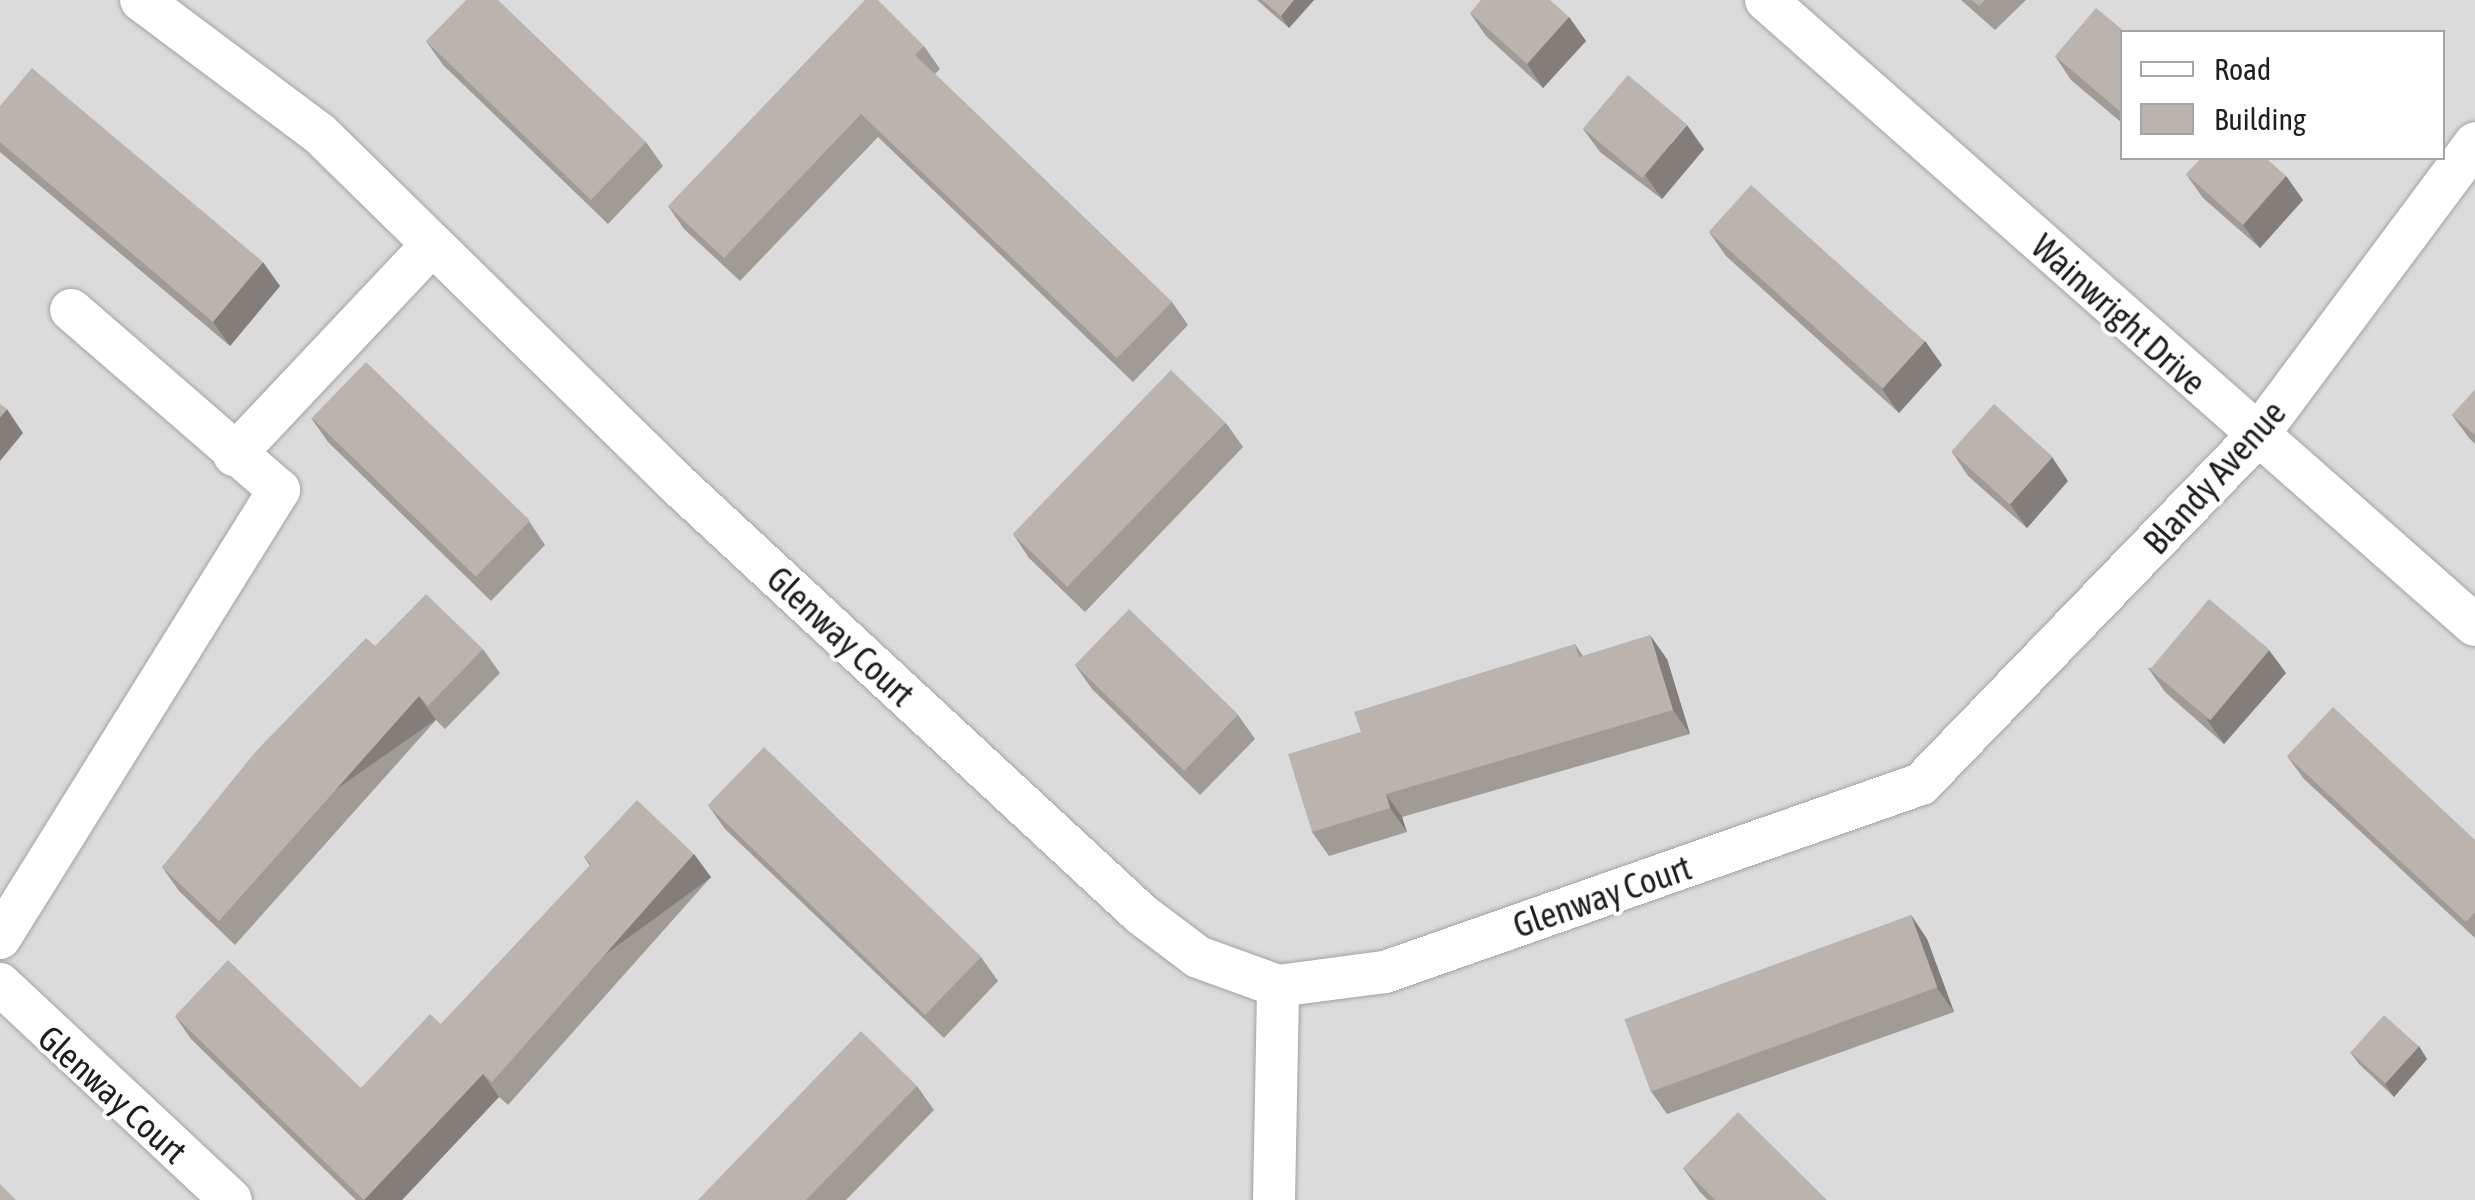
<!DOCTYPE html>
<html>
<head>
<meta charset="utf-8">
<style>
  body { margin:0 }
  #map { position:relative; width:2475px; height:1200px; overflow:hidden; background:#eeece4; font-family:"Asap Condensed",sans-serif }
  div>[style] { position:absolute }
  .residential>* { inset:0; background:#dcdbdb }
  .roads { filter:drop-shadow(0 0 2px #a2a2a2) drop-shadow(0 0 2px #a2a2a2) }
  .minor>* { height:42px; margin:-21px; padding:0 21px; transform-origin:21px; border-radius:21px; background:#fff }
  .wall>* { inset:0; background:#a19b96 }
  .shaded-wall>* { inset:0; background:#837e7a; transform-origin:0 0 }
  .building>* { inset:0; background:#bbb4ae; transform-origin:0 0 }
  span { translate:-50% -50%; white-space:nowrap; text-align:center; line-height:1.15; -webkit-text-stroke:8px #fff; paint-order:stroke }
  .street-label { font-size:35px; color:#1e1e1e }
  .legend { position:absolute; left:2120px; top:30px; width:325px; height:130px; box-sizing:border-box; background:#fff; border:2px solid #a5a5a5; margin:0; padding:12px 18px; list-style:none; font-size:30px; color:#1e1e1e }
  .legend li { display:flex; align-items:center; gap:20px; height:50px }
  .legend b { width:50px; border:2px solid #a5a5a5 }
</style>
</head>
<body>
<div id="map">
  <div class="residential">
    <i style="clip-path:polygon(evenodd,0 0,2475px 0,2475px 1200px,0 1200px,0 0,2122px 32px,2442px 32px,2442px 158px,2122px 158px,2122px 32px)"></i>
  </div>
  <div class="roads">
    <div class="minor">
      <i style="left:141px;top:0;width:222px;rotate:36.8deg"></i>
      <i style="left:319px;top:133px;width:499px;rotate:44.4deg"></i>
      <i style="left:675px;top:482px;width:635px;rotate:42.83deg"></i>
      <i style="left:1141px;top:914px;width:71px;rotate:37deg"></i>
      <i style="left:1198px;top:957px;width:85px;rotate:19.9deg"></i>
      <i style="left:1278px;top:986px;width:108px;rotate:-7.5deg"></i>
      <i style="left:1385px;top:972px;width:568px;rotate:-19.33deg"></i>
      <i style="left:1921px;top:784px;width:484px;rotate:-46deg"></i>
      <i style="left:2257px;top:436px;width:365px;rotate:-53.3deg"></i>
      <i style="left:1766px;top:0;width:945px;rotate:41.4deg"></i>
      <i style="left:234px;top:455px;width:287px;rotate:-46.7deg"></i>
      <i style="left:0;top:938px;width:528px;rotate:-58.09deg"></i>
      <i style="left:279px;top:490px;width:275px;rotate:-139.1deg"></i>
      <i style="left:0;top:984px;width:316px;rotate:43.1deg"></i>
      <i style="left:1274px;top:1200px;width:214px;rotate:-88.9deg"></i>
    </div>
  </div>
  <div class="wall">
    <i style="clip-path:polygon(1257px 0,1314px 0,1289px 28px)"></i>
    <i style="clip-path:polygon(1961px 0,2026px 0,1995px 30px)"></i>
    <i style="clip-path:polygon(1470px 13px,1569px 17px,1586px 41px,1543px 88px,1486px 36px)"></i>
    <i style="clip-path:polygon(2122px 32px,2122px 123px,2071px 80px,2055px 56px)"></i>
    <i style="clip-path:polygon(426px 41px,646px 142px,663px 166px,608px 224px,443px 65px)"></i>
    <i style="clip-path:polygon(924px 46px,940px 69px,935px 74px,1172px 302px,1188px 325px,1133px 382px,878px 137px,740px 281px,684px 229px,668px 206px)"></i>
    <i style="clip-path:polygon(0 106px,280px 286px,230px 346px,0 152px)"></i>
    <i style="clip-path:polygon(1583px 129px,1704px 149px,1662px 199px,1600px 152px)"></i>
    <i style="clip-path:polygon(2186px 174px,2286px 176px,2303px 200px,2260px 248px,2203px 198px)"></i>
    <i style="clip-path:polygon(1709px 232px,1925px 341px,1942px 365px,1899px 413px,1726px 256px)"></i>
    <i style="clip-path:polygon(2475px 390px,2475px 444px,2469px 438px,2452px 415px)"></i>
    <i style="clip-path:polygon(311px 418px,529px 521px,545px 545px,491px 601px,328px 442px)"></i>
    <i style="clip-path:polygon(1226px 423px,1243px 447px,1085px 612px,1029px 558px,1013px 534px)"></i>
    <i style="clip-path:polygon(1952px 452px,2068px 481px,2027px 528px,1968px 476px)"></i>
    <i style="clip-path:polygon(1575px 644px,1583px 656px,1667px 659px,1690px 734px,1402px 817px,1407px 832px,1329px 856px,1312px 832px,1361px 732px)"></i>
    <i style="clip-path:polygon(375px 646px,483px 649px,500px 673px,445px 729px,436px 720px,235px 945px,179px 891px,162px 867px)"></i>
    <i style="clip-path:polygon(1075px 665px,1238px 715px,1255px 739px,1200px 795px,1092px 689px)"></i>
    <i style="clip-path:polygon(2148px 668px,2286px 673px,2224px 744px,2165px 692px)"></i>
    <i style="clip-path:polygon(2287px 756px,2475px 840px,2475px 938px,2304px 779px)"></i>
    <i style="clip-path:polygon(708px 805px,981px 957px,998px 981px,944px 1038px,725px 829px)"></i>
    <i style="clip-path:polygon(694px 854px,711px 877px,508px 1105px,499px 1097px,402px 1200px,356px 1200px,191px 1039px,175px 1016px,361px 1088px,441px 1024px,590px 866px,584px 857px)"></i>
    <i style="clip-path:polygon(1911px 915px,1927px 939px,1954px 1012px,1667px 1114px,1650px 1090px)"></i>
    <i style="clip-path:polygon(2350px 1052px,2427px 1059px,2394px 1097px,2359px 1064px)"></i>
    <i style="clip-path:polygon(917px 1086px,934px 1110px,846px 1200px,698px 1200px)"></i>
    <i style="clip-path:polygon(1683px 1168px,1827px 1200px,1708px 1200px,1700px 1192px)"></i>
  </div>
  <div class="shaded-wall">
    <i style="clip-path:polygon(1294px 0,1314px 0,1289px 28px,1281px 16px)"></i>
    <i style="clip-path:polygon(1569px 17px,1586px 41px,1543px 88px,1527px 64px)"></i>
    <i style="clip-path:polygon(1687px 125px,1704px 149px,1662px 199px,1645px 175px)"></i>
    <i style="clip-path:polygon(2286px 176px,2303px 200px,2260px 248px,2243px 225px)"></i>
    <i style="clip-path:polygon(263px 262px,280px 286px,230px 346px,213px 322px)"></i>
    <i style="clip-path:polygon(1925px 341px,1942px 365px,1899px 413px,1882px 389px)"></i>
    <i style="clip-path:polygon(7px 409px,23px 433px,0 461px,0 417px)"></i>
    <i style="clip-path:polygon(2052px 457px,2068px 481px,2027px 528px,2010px 504px)"></i>
    <i style="clip-path:polygon(1650px 635px,1667px 659px,1690px 734px,1673px 710px)"></i>
    <i style="clip-path:polygon(2269px 650px,2286px 673px,2224px 744px,2207px 720px)"></i>
    <i style="left:419px;top:696px;width:29px;height:301px;rotate:55deg"></i>
    <i style="clip-path:polygon(1386px 794px,1402px 817px,1407px 832px,1390px 808px)"></i>
    <i style="left:694px;top:854px;width:29px;height:305px;rotate:54deg"></i>
    <i style="clip-path:polygon(1911px 915px,1927px 939px,1954px 1012px,1937px 988px)"></i>
    <i style="clip-path:polygon(2419px 1046px,2427px 1059px,2394px 1097px,2385px 1084px)"></i>
    <i style="clip-path:polygon(483px 1074px,499px 1097px,402px 1200px,364px 1200px)"></i>
  </div>
  <div class="building">
    <i style="clip-path:polygon(466px 0,498px 0,646px 142px,591px 200px,426px 41px)"></i>
    <i style="clip-path:polygon(865px 0,878px 0,924px 46px,915px 55px,1172px 302px,1117px 358px,861px 114px,724px 258px,668px 206px)"></i>
    <i style="clip-path:polygon(1262px 0,1294px 0,1281px 16px)"></i>
    <i style="clip-path:polygon(1481px 0,1550px 0,1569px 17px,1527px 64px,1470px 13px)"></i>
    <i style="clip-path:polygon(1972px 0,1985px 0,1979px 6px)"></i>
    <i style="clip-path:polygon(2096px 8px,2125px 32px,2122px 32px,2122px 113px,2055px 56px)"></i>
    <i style="clip-path:polygon(32px 68px,263px 262px,213px 322px,0 142px,0 106px)"></i>
    <i style="left:1628px;top:75px;width:77px;height:70px;rotate:40deg"></i>
    <i style="clip-path:polygon(2201px 158px,2266px 158px,2286px 176px,2243px 225px,2186px 174px)"></i>
    <i style="left:1751px;top:185px;width:234px;height:63px;rotate:42deg"></i>
    <i style="left:366px;top:362px;width:228px;height:78px;rotate:44deg"></i>
    <i style="left:1171px;top:370px;width:76px;height:228px;rotate:44deg"></i>
    <i style="clip-path:polygon(2475px 390px,2475px 435px,2452px 415px)"></i>
    <i style="clip-path:polygon(0 404px,7px 409px,0 417px)"></i>
    <i style="left:1994px;top:404px;width:79px;height:64px;rotate:42deg"></i>
    <i style="clip-path:polygon(426px 594px,483px 649px,428px 706px,419px 696px,219px 921px,162px 867px,257px 750px,366px 638px,375px 646px)"></i>
    <i style="left:2209px;top:599px;width:79px;height:92px;rotate:40deg"></i>
    <i style="left:1129px;top:609px;width:152px;height:78px;rotate:44deg"></i>
    <i style="clip-path:polygon(1650px 635px,1673px 710px,1386px 794px,1390px 808px,1312px 832px,1288px 754px,1361px 732px,1354px 712px,1575px 644px,1579px 657px)"></i>
    <i style="clip-path:polygon(2333px 707px,2475px 840px,2475px 912px,2466px 922px,2287px 756px)"></i>
    <i style="left:764px;top:747px;width:302px;height:81px;rotate:44deg"></i>
    <i style="clip-path:polygon(637px 800px,694px 854px,492px 1082px,483px 1074px,364px 1200px,175px 1016px,228px 960px,361px 1088px,430px 1014px,441px 1024px,591px 864px,584px 857px)"></i>
    <i style="left:1911px;top:915px;width:77px;height:305px;rotate:70deg"></i>
    <i style="left:2384px;top:1015px;width:47px;height:50px;rotate:42deg"></i>
    <i style="clip-path:polygon(861px 1031px,917px 1086px,806px 1200px,698px 1200px)"></i>
    <i style="clip-path:polygon(1738px 1112px,1827px 1200px,1715px 1200px,1683px 1168px)"></i>
    <i style="clip-path:polygon(0 1184px,16px 1200px,0 1200px)"></i>
  </div>
  <div class="street-label">
    <span style="left:2119px;top:314px;rotate:42deg">Wainwright Drive</span>
    <span style="left:2214px;top:477px;rotate:-48deg">Blandy Avenue</span>
    <span style="left:841px;top:636px;rotate:43deg">Glenway Court</span>
    <span style="left:1602px;top:896px;rotate:-19deg">Glenway Court</span>
    <span style="left:113px;top:1094px;rotate:42deg">Glenway Court</span>
  </div>
  <ul class="legend">
  <li><b style="height:12px;background:#fff"></b>Road</li>
  <li><b style="height:28px;background:#bbb4ae"></b>Building</li>
  </ul>
</div>
</body>
</html>
